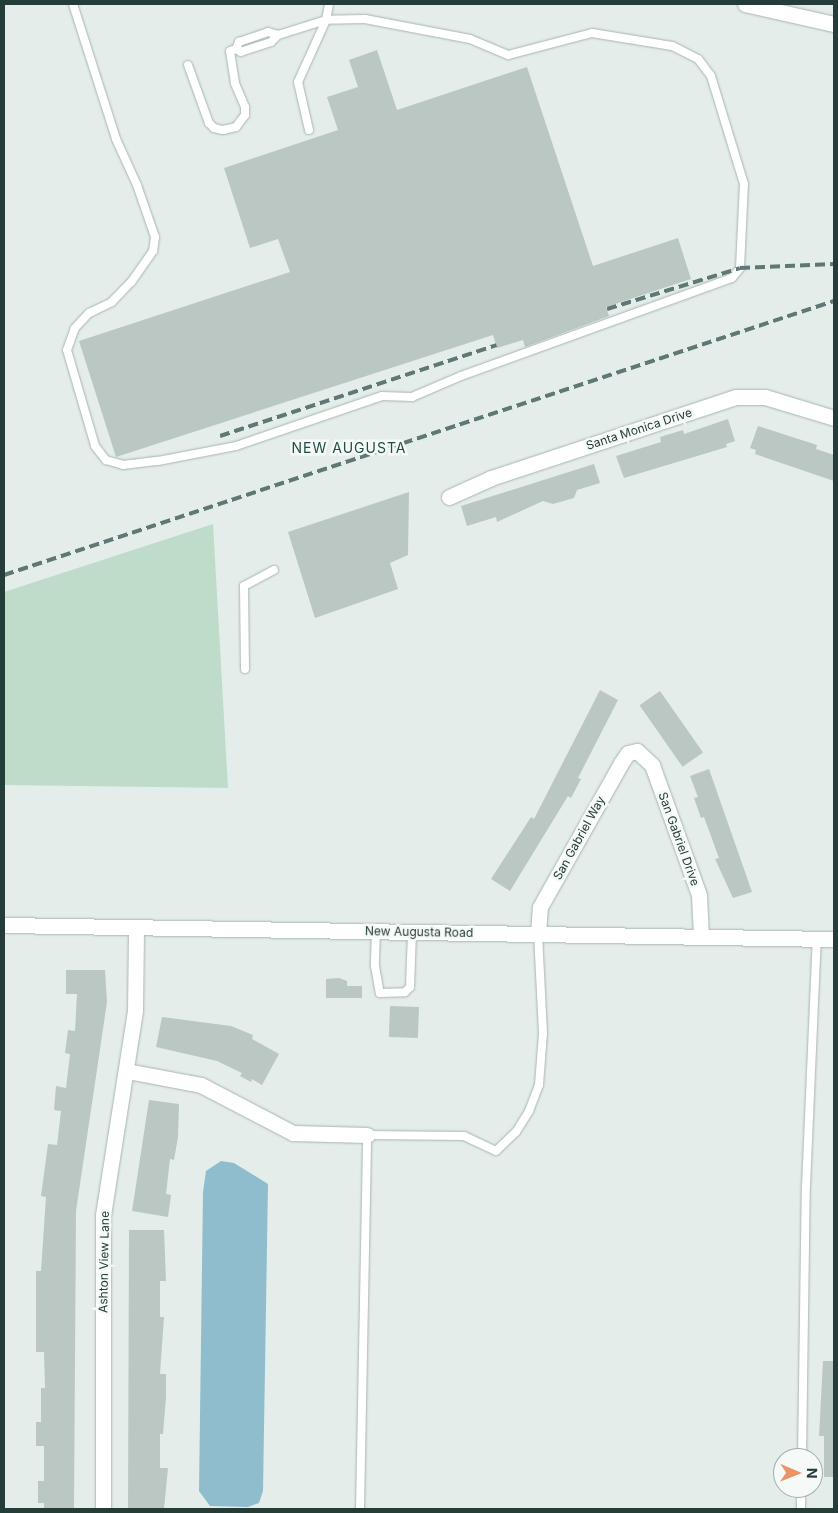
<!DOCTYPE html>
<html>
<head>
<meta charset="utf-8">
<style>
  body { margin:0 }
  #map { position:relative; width:838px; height:1513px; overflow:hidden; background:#e4edea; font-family:Inter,sans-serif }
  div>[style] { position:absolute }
  .green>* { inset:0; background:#bfdcca }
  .water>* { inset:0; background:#90bdce }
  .building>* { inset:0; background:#bac7c3; transform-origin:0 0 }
  .roads { filter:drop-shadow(0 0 1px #a7b5b1) drop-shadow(0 0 1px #a7b5b1) }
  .service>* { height:8px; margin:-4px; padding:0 4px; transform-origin:4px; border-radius:4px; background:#fff }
  .minor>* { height:15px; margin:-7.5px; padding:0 7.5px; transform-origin:7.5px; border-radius:7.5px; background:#fff }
  .tertiary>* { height:15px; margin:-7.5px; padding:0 7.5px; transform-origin:7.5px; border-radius:7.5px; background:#fff }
  .secondary>* { height:15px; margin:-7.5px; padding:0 7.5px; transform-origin:7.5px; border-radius:7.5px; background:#fff }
  .rail>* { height:4px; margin-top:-2px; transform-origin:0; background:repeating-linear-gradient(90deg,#5f7875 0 10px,transparent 0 15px) }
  span { translate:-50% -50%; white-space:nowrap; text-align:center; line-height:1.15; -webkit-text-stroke:5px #f5f9f7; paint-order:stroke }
  .street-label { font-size:12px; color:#253d39 }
  .neighbourhood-label { font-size:14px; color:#224e48; letter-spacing:1px }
  .frame { position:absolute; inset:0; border:5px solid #253d39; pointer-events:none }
  .north { position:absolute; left:773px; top:1448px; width:50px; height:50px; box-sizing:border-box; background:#f5f9f7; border:1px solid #a2aeab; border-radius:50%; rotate:91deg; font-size:14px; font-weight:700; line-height:20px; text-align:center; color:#253d39 }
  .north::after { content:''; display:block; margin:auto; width:18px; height:22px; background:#e99566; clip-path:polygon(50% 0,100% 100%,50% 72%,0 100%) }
</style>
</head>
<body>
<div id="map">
  <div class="green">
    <i style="clip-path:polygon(213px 524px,228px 788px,4px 785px,4px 592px)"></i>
  </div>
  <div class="water">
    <i style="clip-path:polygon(221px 1161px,234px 1163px,268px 1184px,263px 1491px,259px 1503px,248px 1507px,210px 1506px,199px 1491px,203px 1192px,206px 1171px)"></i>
  </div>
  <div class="building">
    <i style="clip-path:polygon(377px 50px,397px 110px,527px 67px,593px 266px,678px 238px,691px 279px,606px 307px,609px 316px,525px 347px,523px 340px,497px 348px,493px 335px,116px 457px,79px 341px,290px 272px,278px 239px,250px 248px,224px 168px,338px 130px,327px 97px,358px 87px,349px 60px)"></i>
    <i style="clip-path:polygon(728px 419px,735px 441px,726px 444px,727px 447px,624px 478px,616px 456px,661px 442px,660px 437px,683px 430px,684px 434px)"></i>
    <i style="clip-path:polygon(758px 426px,817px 445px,816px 449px,834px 455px,834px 481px,755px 454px,756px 450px,750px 448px)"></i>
    <i style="clip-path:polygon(594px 464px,600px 483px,577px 490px,574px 498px,553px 504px,543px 501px,497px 522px,496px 517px,467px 526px,461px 506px)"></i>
    <i style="clip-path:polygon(409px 492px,408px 555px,390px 563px,398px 589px,315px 618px,288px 532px)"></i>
    <i style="clip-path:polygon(600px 690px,618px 700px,578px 778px,581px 779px,571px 798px,568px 796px,510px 891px,491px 879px,531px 817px,534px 819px)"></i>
    <i style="left:660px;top:691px;width:75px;height:25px;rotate:55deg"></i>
    <i style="clip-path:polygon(709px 769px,752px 892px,733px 898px,715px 859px,719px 858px,704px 817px,701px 818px,694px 798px,698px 797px,690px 776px)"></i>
    <i style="clip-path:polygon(66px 970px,105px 970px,107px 1002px,76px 1211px,74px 1509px,44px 1509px,44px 1503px,38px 1503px,38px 1481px,44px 1481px,44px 1446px,36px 1446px,36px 1422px,41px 1422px,41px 1388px,45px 1388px,44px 1352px,36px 1352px,36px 1271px,41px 1271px,46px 1197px,41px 1196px,48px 1144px,57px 1145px,61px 1111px,54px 1110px,56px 1086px,66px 1088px,70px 1054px,65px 1053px,68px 1030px,75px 1031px,77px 994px,66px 994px)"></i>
    <i style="clip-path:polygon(339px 978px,347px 981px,347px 986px,362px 986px,362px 998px,326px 998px,326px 979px)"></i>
    <i style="left:390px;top:1006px;width:29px;height:31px;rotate:2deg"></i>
    <i style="clip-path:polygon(162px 1017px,231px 1026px,253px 1035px,252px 1039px,279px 1054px,262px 1085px,252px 1079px,251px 1082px,240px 1076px,242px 1073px,217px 1061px,156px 1047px)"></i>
    <i style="clip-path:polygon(149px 1100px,179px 1104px,178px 1137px,174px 1160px,170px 1159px,166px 1194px,171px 1195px,168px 1217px,132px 1211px)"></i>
    <i style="clip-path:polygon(129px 1230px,164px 1230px,166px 1281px,160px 1281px,160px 1317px,164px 1317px,160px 1374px,166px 1374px,166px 1397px,163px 1434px,160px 1434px,160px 1468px,168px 1468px,164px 1509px,128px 1509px)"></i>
    <i style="clip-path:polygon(823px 1361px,834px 1361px,834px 1477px,824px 1477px,824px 1436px,819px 1436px)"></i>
  </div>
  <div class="roads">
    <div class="service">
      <i style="left:73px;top:4px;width:142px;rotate:72.3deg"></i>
      <i style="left:116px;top:139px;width:51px;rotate:65.5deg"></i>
      <i style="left:137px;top:185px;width:55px;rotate:70.9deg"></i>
      <i style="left:155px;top:237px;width:14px;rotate:98deg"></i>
      <i style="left:153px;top:251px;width:38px;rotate:125deg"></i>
      <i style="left:131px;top:282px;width:28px;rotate:134deg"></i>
      <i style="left:112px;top:302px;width:25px;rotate:154deg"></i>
      <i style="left:89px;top:313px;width:21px;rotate:133deg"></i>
      <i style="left:75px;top:328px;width:23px;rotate:110deg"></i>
      <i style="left:67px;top:350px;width:100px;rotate:73.7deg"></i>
      <i style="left:95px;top:446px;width:18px;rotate:52deg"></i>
      <i style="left:106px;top:460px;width:18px;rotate:16deg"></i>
      <i style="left:123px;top:465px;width:35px;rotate:-7deg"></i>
      <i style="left:158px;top:461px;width:79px;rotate:-10.9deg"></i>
      <i style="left:236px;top:446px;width:154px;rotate:-18.9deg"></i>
      <i style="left:382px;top:396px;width:30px;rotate:2deg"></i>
      <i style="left:412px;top:397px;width:53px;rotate:-23.2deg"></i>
      <i style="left:461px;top:376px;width:288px;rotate:-19.9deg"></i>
      <i style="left:732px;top:278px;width:13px;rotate:-51deg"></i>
      <i style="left:740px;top:268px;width:84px;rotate:-87.3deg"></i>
      <i style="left:744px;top:184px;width:113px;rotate:-107deg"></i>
      <i style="left:711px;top:76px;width:21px;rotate:-127deg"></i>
      <i style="left:698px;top:59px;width:29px;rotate:-153deg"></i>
      <i style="left:672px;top:46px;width:81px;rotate:-170.8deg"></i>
      <i style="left:592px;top:33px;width:87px;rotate:165.3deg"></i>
      <i style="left:508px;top:55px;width:41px;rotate:-157.2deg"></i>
      <i style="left:470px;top:39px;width:107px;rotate:-169.2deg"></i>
      <i style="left:365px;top:19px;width:39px;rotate:179deg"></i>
      <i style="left:326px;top:20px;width:50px;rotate:162.6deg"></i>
      <i style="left:278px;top:35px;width:10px;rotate:135deg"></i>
      <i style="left:271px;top:42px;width:32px;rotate:162deg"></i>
      <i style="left:241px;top:52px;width:6px;rotate:-149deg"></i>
      <i style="left:188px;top:65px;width:62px;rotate:70.1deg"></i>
      <i style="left:209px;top:123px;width:7px;rotate:45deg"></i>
      <i style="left:214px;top:128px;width:9px;rotate:13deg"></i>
      <i style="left:223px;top:130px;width:13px;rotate:-13deg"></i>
      <i style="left:236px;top:127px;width:15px;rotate:-53deg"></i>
      <i style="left:245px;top:115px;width:8px;rotate:-90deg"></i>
      <i style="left:245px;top:107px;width:26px;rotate:-113deg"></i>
      <i style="left:235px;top:83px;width:32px;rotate:-99deg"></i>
      <i style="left:230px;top:51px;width:6px;rotate:-18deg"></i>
      <i style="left:236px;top:49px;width:8px;rotate:-67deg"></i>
      <i style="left:239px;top:42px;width:31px;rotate:-19deg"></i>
      <i style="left:268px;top:32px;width:10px;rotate:17deg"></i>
      <i style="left:309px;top:130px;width:49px;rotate:-102.9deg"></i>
      <i style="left:298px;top:82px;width:68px;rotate:-65.7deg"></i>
      <i style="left:326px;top:20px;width:16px;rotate:-79deg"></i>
      <i style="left:245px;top:669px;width:83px;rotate:-90.7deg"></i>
      <i style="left:244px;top:586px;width:34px;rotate:-28deg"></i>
      <i style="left:376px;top:931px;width:35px;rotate:92deg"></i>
      <i style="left:375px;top:966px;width:27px;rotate:80deg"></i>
      <i style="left:380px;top:993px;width:25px;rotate:-2deg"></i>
      <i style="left:405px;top:992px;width:7px;rotate:-45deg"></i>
      <i style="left:410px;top:987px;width:55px;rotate:-87.9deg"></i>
      <i style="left:802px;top:1458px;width:272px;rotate:-89.2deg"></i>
      <i style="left:806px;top:1186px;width:247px;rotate:-87.5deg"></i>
      <i style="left:360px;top:1509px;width:374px;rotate:-88.9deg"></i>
      <i style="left:367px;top:1135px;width:97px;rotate:0.6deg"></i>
      <i style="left:464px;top:1136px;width:35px;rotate:25deg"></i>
      <i style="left:496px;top:1151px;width:28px;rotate:-44deg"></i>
      <i style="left:516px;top:1132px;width:25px;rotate:-58deg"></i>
      <i style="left:529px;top:1111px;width:28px;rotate:-69deg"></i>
      <i style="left:539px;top:1085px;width:52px;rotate:-85.6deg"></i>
      <i style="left:543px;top:1033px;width:99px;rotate:-92.9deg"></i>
      <i style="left:801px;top:1509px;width:21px;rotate:-90deg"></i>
    </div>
    <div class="minor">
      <i style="left:449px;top:497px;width:46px;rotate:-24.3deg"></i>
      <i style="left:491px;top:478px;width:258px;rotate:-18.3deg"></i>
      <i style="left:736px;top:397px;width:29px"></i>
      <i style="left:765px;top:397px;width:72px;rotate:16.9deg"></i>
      <i style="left:538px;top:934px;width:27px;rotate:-86deg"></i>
      <i style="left:540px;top:907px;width:165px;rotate:-60.6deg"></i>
      <i style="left:621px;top:763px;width:12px;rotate:-55deg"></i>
      <i style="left:628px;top:753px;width:9px;rotate:-13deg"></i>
      <i style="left:637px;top:751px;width:21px;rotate:43deg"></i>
      <i style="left:652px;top:765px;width:138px;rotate:70.1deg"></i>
      <i style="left:699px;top:895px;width:41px;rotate:87.2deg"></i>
      <i style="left:127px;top:1071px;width:75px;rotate:10.7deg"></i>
      <i style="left:201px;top:1085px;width:104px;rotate:27.6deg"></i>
      <i style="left:293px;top:1133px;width:74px;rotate:1.5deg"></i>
      <i style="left:103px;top:1509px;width:294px;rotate:-90deg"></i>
      <i style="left:103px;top:1215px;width:206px;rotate:-81.1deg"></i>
      <i style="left:135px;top:1011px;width:84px;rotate:-89.3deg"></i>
    </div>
    <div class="tertiary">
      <i style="left:4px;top:925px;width:830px;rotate:0.97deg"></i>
    </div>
    <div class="secondary">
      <i style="left:745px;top:4px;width:91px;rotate:12.7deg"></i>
    </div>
  </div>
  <div class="rail">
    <i style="left:607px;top:309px;width:139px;rotate:-17.1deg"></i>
    <i style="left:740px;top:268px;width:94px;rotate:-2.4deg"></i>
    <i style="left:220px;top:436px;width:291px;rotate:-18.2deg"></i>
    <i style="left:4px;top:575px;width:874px;rotate:-18.27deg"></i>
  </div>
  <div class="street-label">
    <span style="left:639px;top:429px;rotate:-18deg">Santa Monica Drive</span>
    <span style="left:579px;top:838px;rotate:-61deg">San Gabriel Way</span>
    <span style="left:679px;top:839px;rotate:70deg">San Gabriel Drive</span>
    <span style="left:419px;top:932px;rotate:1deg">New Augusta Road</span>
    <span style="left:104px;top:1262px;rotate:-89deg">Ashton View Lane</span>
  </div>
  <div class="neighbourhood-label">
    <span style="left:349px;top:448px">NEW AUGUSTA</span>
  </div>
  <div class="frame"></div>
  <div class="north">N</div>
</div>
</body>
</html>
